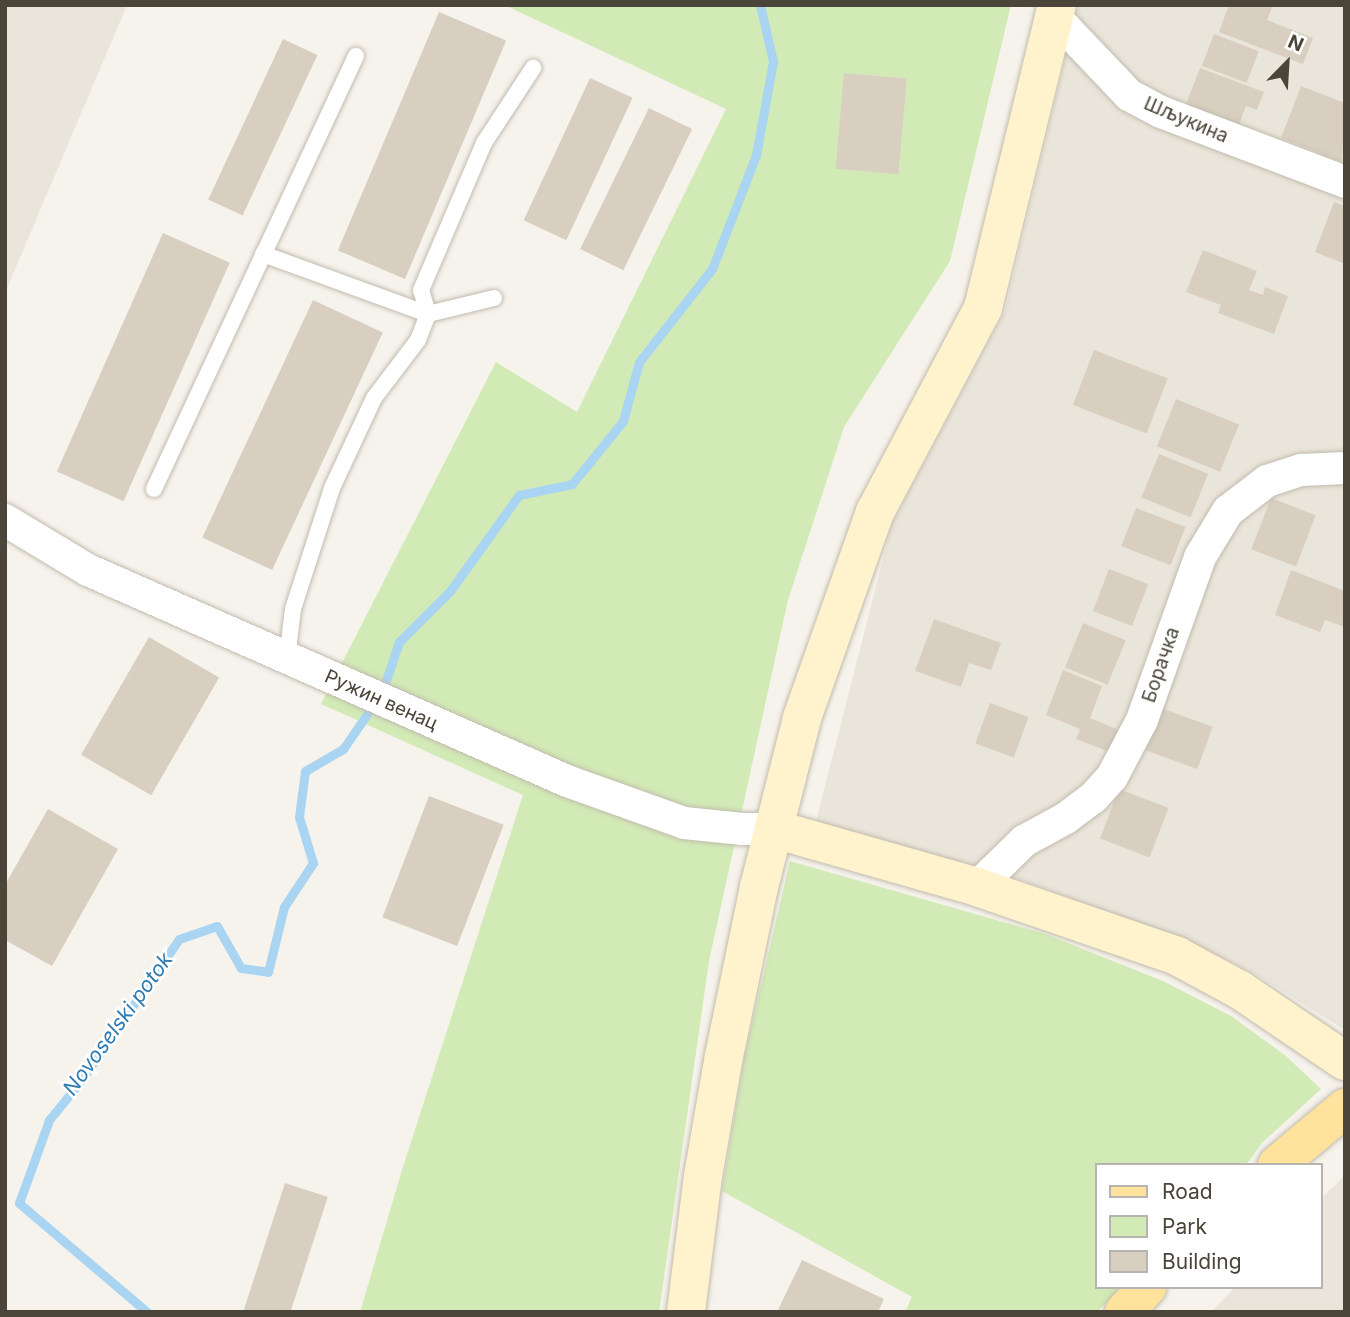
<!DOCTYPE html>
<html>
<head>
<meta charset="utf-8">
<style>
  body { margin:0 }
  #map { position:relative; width:1350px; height:1317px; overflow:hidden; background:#f6f3ec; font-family:Inter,sans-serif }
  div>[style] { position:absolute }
  .residential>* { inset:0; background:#eae5da }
  .green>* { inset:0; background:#d2eab5 }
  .stream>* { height:9px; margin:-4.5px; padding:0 4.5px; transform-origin:4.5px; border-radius:4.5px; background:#a9d4f2 }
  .building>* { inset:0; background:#d8cfc1; transform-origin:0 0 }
  .roads { filter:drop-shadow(0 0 2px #c2bbae) drop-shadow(0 0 2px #c2bbae) }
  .lane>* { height:16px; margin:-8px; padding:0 8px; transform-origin:8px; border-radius:8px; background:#fff }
  .street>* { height:32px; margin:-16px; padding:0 16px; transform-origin:16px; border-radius:16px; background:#fff }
  .secondary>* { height:38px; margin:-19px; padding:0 19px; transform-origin:19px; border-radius:19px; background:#fff3cd }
  .primary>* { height:38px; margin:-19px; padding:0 19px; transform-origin:19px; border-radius:19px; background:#ffe39c }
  span { translate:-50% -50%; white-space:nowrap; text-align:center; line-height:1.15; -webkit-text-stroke:5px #fff; paint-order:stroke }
  .street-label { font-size:19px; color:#4b4439 }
  .water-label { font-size:21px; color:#2e7ab2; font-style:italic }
  .frame { position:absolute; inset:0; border:7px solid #4b4439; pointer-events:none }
  .legend { position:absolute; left:1095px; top:1163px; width:228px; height:126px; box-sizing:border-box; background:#fff; border:2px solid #b7b4b0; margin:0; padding:9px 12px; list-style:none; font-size:21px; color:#4b4439 }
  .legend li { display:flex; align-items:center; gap:14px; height:35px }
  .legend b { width:35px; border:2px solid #b7b4b0 }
  .north { position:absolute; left:1252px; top:28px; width:70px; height:70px; -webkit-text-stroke:5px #fff; paint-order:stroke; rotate:24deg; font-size:19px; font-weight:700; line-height:28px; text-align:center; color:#4b4439 }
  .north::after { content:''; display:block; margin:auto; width:24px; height:32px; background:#4b4439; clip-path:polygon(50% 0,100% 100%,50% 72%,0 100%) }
</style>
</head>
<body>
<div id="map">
  <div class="residential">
    <i style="clip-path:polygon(5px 5px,127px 5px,5px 293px)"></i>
    <i style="clip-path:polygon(1078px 5px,1345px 5px,1345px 1030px,1255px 974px,1184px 940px,1010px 876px,816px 821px,892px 524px,1005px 311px)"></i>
    <i style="clip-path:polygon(1345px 1176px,1345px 1312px,1211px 1312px,1235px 1287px,1320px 1287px,1320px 1199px)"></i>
  </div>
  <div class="green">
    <i style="clip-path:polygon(504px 5px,1011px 5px,950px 261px,844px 427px,788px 600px,709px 961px,659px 1312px,360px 1312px,402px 1170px,523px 795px,321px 704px,496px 362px,577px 412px,726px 109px)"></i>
    <i style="clip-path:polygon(790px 861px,1045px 934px,1163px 981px,1231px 1016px,1286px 1056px,1321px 1089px,1262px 1143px,1246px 1165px,1096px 1165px,1096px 1287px,1121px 1287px,1097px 1312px,905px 1312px,912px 1297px,722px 1191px,744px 1058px)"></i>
  </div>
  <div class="stream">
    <i style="left:382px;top:692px;width:53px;rotate:-71.2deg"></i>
    <i style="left:399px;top:642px;width:72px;rotate:-45deg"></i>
    <i style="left:450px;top:591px;width:118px;rotate:-54.3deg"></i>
    <i style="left:519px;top:495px;width:54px;rotate:-11.7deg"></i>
    <i style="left:572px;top:484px;width:81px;rotate:-51deg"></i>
    <i style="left:623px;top:421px;width:61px;rotate:-74.8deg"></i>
    <i style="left:639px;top:362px;width:118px;rotate:-51.9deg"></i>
    <i style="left:712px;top:269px;width:122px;rotate:-68.9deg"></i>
    <i style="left:756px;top:155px;width:96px;rotate:-79.7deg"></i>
    <i style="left:773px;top:61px;width:57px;rotate:-103.1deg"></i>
    <i style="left:147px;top:1312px;width:168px;rotate:-139.6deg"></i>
    <i style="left:19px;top:1203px;width:88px;rotate:-70.1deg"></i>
    <i style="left:49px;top:1120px;width:49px;rotate:-50.8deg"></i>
    <i style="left:80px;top:1082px;width:174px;rotate:-55.3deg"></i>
    <i style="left:179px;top:939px;width:40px;rotate:-18.9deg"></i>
    <i style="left:217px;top:926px;width:48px;rotate:60.3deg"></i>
    <i style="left:241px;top:968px;width:27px;rotate:8deg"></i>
    <i style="left:268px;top:972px;width:67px;rotate:-76.2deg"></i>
    <i style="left:284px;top:907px;width:53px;rotate:-56.6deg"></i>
    <i style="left:313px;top:863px;width:48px;rotate:-106.9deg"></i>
    <i style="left:299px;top:817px;width:46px;rotate:-82.6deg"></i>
    <i style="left:305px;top:771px;width:44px;rotate:-30.1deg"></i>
    <i style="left:343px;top:749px;width:55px;rotate:-55.4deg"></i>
  </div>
  <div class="building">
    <i style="clip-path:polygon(1229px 5px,1273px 5px,1267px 20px,1313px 38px,1303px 64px,1219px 32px)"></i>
    <i style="left:439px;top:12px;width:73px;height:259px;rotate:23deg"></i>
    <i style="left:1214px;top:34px;width:48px;height:34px;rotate:21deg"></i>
    <i style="left:283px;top:39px;width:38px;height:177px;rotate:25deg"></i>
    <i style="clip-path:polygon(1200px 68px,1264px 92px,1257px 110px,1246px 106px,1237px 130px,1184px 109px)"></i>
    <i style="left:844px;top:73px;width:63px;height:96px;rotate:5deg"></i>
    <i style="left:590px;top:78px;width:47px;height:157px;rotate:25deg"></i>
    <i style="clip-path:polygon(1301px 86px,1345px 103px,1342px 162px,1281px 138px)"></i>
    <i style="left:649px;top:108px;width:48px;height:157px;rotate:26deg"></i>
    <i style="clip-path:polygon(1334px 202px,1345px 206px,1345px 264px,1315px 252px)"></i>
    <i style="left:163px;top:233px;width:73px;height:261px;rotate:24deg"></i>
    <i style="clip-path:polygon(1203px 250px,1257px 271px,1249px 290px,1263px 295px,1265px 287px,1288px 296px,1274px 334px,1218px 313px,1221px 305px,1186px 292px)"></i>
    <i style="left:313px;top:300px;width:77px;height:262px;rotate:25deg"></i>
    <i style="left:1094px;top:350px;width:79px;height:59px;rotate:21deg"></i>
    <i style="left:1176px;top:399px;width:68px;height:51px;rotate:22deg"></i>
    <i style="left:1159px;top:454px;width:53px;height:47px;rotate:22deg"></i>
    <i style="left:1271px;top:498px;width:48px;height:55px;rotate:21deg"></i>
    <i style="left:1136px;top:508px;width:53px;height:41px;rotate:21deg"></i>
    <i style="left:1109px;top:569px;width:42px;height:45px;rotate:21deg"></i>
    <i style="clip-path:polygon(1291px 570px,1345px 591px,1345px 627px,1325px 620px,1320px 632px,1275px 615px)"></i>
    <i style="clip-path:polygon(934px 619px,1001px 643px,991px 670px,969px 663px,961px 687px,915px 671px)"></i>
    <i style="left:1083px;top:623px;width:46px;height:48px;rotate:22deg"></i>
    <i style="left:149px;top:637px;width:81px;height:136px;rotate:30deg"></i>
    <i style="clip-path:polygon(1063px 670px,1102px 686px,1090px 718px,1121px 731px,1112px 753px,1076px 739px,1080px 729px,1046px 715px)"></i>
    <i style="left:990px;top:703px;width:41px;height:43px;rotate:20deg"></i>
    <i style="left:1161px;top:708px;width:55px;height:45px;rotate:20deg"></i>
    <i style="left:1119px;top:789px;width:53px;height:53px;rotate:21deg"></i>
    <i style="left:429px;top:796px;width:80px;height:130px;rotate:21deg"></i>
    <i style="clip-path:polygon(48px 809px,118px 849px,52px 966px,5px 940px,5px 885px)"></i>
    <i style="left:285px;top:1183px;width:45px;height:136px;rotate:18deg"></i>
    <i style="clip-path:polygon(802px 1260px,884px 1299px,878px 1312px,777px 1312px)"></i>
  </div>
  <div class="roads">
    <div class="lane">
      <i style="left:263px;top:254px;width:176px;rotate:20deg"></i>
      <i style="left:428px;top:314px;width:68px;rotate:-13.6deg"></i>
      <i style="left:154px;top:489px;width:478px;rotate:-65deg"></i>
      <i style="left:287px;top:659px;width:50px;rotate:-83.2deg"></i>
      <i style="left:293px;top:609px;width:127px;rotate:-72.1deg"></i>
      <i style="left:332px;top:488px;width:99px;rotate:-65deg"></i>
      <i style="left:374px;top:398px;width:73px;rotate:-52.8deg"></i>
      <i style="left:418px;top:340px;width:28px;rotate:-69deg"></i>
      <i style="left:428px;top:314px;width:25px;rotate:-106deg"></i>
      <i style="left:421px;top:290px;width:160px;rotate:-66.8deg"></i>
      <i style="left:484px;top:143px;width:90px;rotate:-56.8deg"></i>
    </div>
    <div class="street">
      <i style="left:1054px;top:16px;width:109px;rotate:46.5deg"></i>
      <i style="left:1129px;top:95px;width:36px;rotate:28deg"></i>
      <i style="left:1161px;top:112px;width:197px;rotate:20.8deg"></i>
      <i style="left:5px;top:520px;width:97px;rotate:31.1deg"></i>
      <i style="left:88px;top:570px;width:523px;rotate:23.77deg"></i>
      <i style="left:567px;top:781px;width:124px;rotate:19.7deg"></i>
      <i style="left:684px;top:823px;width:59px;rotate:5.8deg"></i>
      <i style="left:743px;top:829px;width:31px"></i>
      <i style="left:977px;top:887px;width:66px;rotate:-44.4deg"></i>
      <i style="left:1024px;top:841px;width:48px;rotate:-28.7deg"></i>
      <i style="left:1066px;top:818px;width:34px;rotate:-37deg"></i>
      <i style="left:1093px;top:798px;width:28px;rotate:-48deg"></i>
      <i style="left:1112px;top:777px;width:64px;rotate:-62.2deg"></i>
      <i style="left:1142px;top:720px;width:173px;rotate:-70.4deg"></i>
      <i style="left:1200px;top:557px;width:54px;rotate:-58.7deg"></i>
      <i style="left:1228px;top:511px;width:49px;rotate:-37.6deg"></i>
      <i style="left:1267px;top:481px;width:36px;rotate:-18deg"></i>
      <i style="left:1301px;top:470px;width:44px;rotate:-2.6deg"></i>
    </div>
    <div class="secondary">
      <i style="left:774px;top:829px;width:211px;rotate:15.9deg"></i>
      <i style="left:977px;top:887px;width:212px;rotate:19deg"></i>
      <i style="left:1177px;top:956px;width:72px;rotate:28.4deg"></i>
      <i style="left:1240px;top:990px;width:127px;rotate:34.1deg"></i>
      <i style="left:686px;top:1312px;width:137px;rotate:-82.9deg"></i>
      <i style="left:703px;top:1176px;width:122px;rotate:-80.1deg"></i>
      <i style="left:724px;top:1056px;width:173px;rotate:-78.3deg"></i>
      <i style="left:759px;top:887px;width:174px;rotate:-75.7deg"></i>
      <i style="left:802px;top:718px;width:219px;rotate:-70.5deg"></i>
      <i style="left:875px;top:512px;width:231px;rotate:-62.1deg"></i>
      <i style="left:983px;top:308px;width:312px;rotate:-76.3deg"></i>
    </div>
    <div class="primary">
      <i style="left:1277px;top:1165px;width:89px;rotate:-40deg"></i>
      <i style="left:1124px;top:1312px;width:34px;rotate:-47deg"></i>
    </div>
  </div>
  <div class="street-label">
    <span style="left:1186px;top:120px;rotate:23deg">Шљукина</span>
    <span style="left:1161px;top:665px;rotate:-71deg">Борачка</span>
    <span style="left:381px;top:700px;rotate:24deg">Ружин венац</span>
  </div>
  <div class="water-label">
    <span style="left:118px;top:1024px;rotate:-54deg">Novoselski potok</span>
  </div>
  <div class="frame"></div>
  <ul class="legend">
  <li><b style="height:9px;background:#ffe39c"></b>Road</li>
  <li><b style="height:19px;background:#d2eab5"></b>Park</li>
  <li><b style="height:19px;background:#d8cfc1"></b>Building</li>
  </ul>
  <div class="north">N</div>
</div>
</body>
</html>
